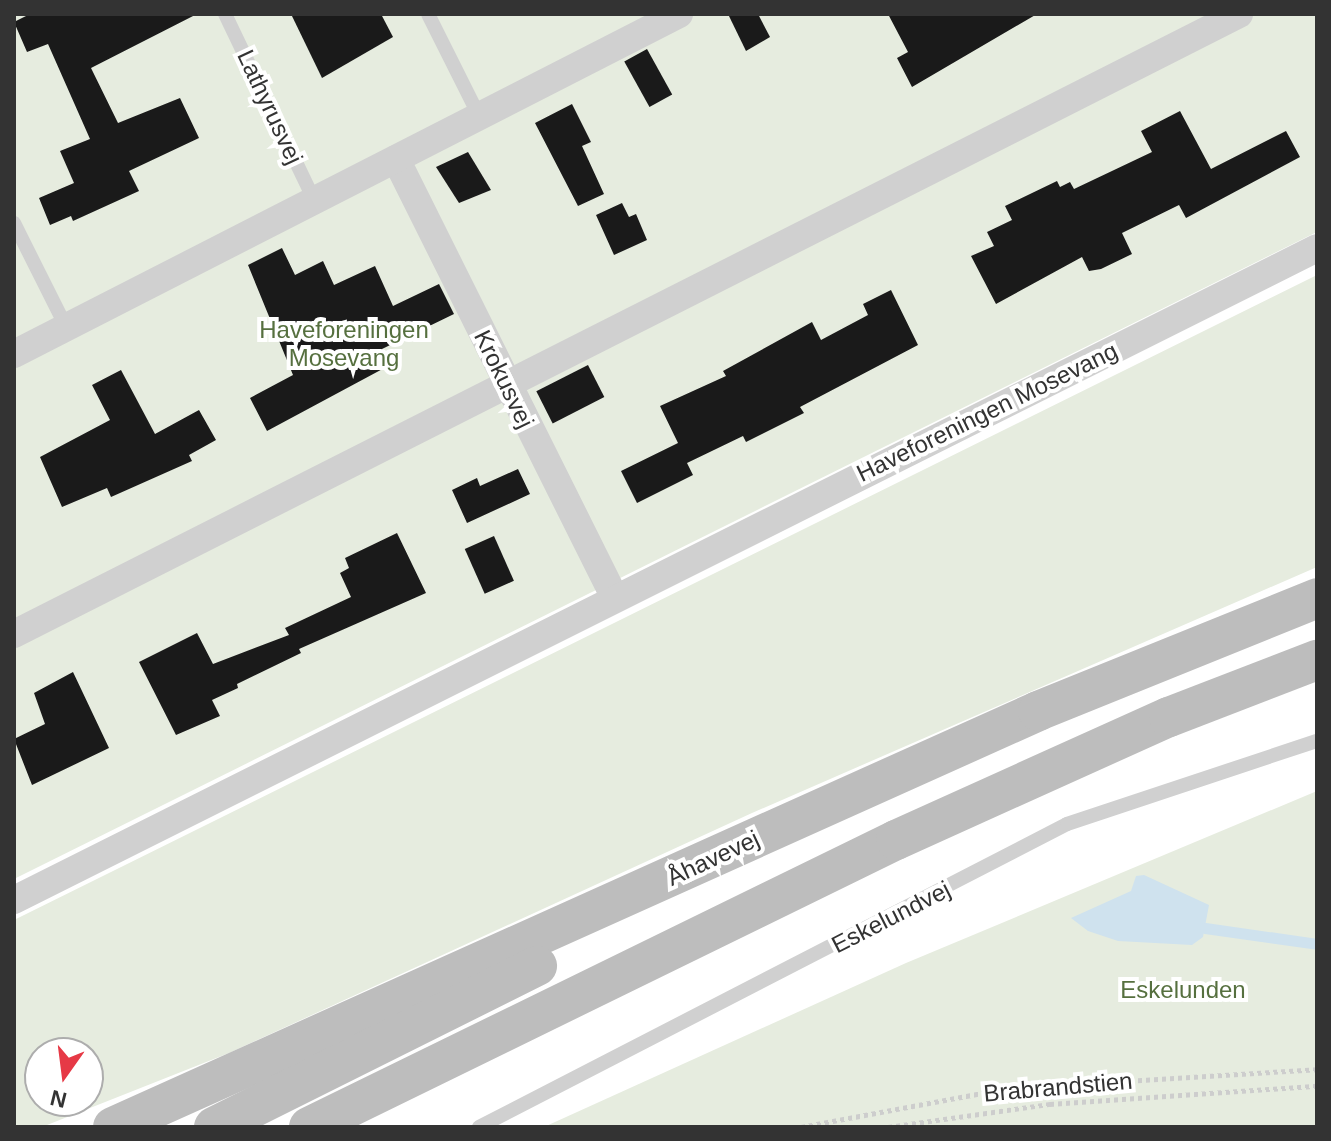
<!DOCTYPE html>
<html>
<head>
<meta charset="utf-8">
<style>
  body { margin:0 }
  #map { position:relative; width:1331px; height:1141px; overflow:hidden; background:#fff; font-family:Helvetica,sans-serif }
  div>[style] { position:absolute }
  .green>* { inset:0; background:#e6ecdf }
  .water>* { inset:0; background:#cfe2ee }
  .stream>* { height:11px; margin:-5.5px; padding:0 5.5px; transform-origin:5.5px; border-radius:5.5px; background:#cfe2ee }
  .building>* { inset:0; background:#1a1a1a; transform-origin:0 0 }
  .path>* { height:5px; margin-top:-2.5px; transform-origin:0; background:repeating-linear-gradient(90deg,#cdcdcd 0 4px,transparent 0 8px) }
  .lane>* { height:14px; margin:-7px; padding:0 7px; transform-origin:7px; border-radius:7px; background:#d0d0d0 }
  .street>* { height:28px; margin:-14px; padding:0 14px; transform-origin:14px; border-radius:14px; background:#d0d0d0 }
  .secondary>* { height:40px; margin:-20px; padding:0 20px; transform-origin:20px; border-radius:20px; background:#bdbdbd }
  span { translate:-50% -50%; white-space:nowrap; text-align:center; line-height:1.15; -webkit-text-stroke:8px #fff; paint-order:stroke }
  .street-label { font-size:24px; color:#333 }
  .park-label { font-size:24px; color:#56703f }
  .frame { position:absolute; inset:0; border:16px solid #333; pointer-events:none }
  .north { position:absolute; left:24px; top:1037px; width:80px; height:80px; box-sizing:border-box; background:#fff; border:2px solid #adadad; border-radius:50%; rotate:194deg; font-size:22px; font-weight:700; line-height:32px; text-align:center; color:#333 }
  .north::after { content:''; display:block; margin:auto; width:28px; height:36px; background:#e63946; clip-path:polygon(50% 0,100% 100%,50% 72%,0 100%) }
</style>
</head>
<body>
<div id="map">
  <div class="green">
    <i style="clip-path:polygon(14px 14px,1317px 14px,1317px 232px,14px 879px)"></i>
    <i style="clip-path:polygon(evenodd,1317px 275px,1317px 567px,752px 813px,229px 1053px,42px 1127px,14px 1127px,14px 920px,1317px 275px,88px 1053px,88px 1101px,40px 1101px,40px 1053px,88px 1053px)"></i>
    <i style="clip-path:polygon(1317px 791px,1317px 1127px,544px 1127px,906px 963px)"></i>
  </div>
  <div class="water">
    <i style="clip-path:polygon(1144px 875px,1209px 905px,1203px 937px,1192px 945px,1118px 941px,1088px 931px,1071px 918px,1131px 891px,1136px 876px)"></i>
  </div>
  <div class="stream">
    <i style="left:1205px;top:928px;width:113px;rotate:8.1deg"></i>
  </div>
  <div class="building">
    <i style="clip-path:polygon(30px 14px,197px 14px,91px 68px,118px 123px,180px 98px,199px 138px,129px 171px,139px 191px,73px 221px,71px 216px,50px 225px,39px 198px,74px 183px,60px 151px,90px 139px,48px 44px,27px 52px,14px 22px)"></i>
    <i style="clip-path:polygon(291px 14px,381px 14px,393px 37px,322px 78px)"></i>
    <i style="clip-path:polygon(728px 14px,758px 14px,770px 37px,746px 51px)"></i>
    <i style="clip-path:polygon(888px 14px,1037px 14px,912px 87px,897px 58px,908px 52px)"></i>
    <i style="left:647px;top:49px;width:52px;height:26px;rotate:61deg"></i>
    <i style="clip-path:polygon(572px 104px,591px 142px,582px 146px,604px 194px,578px 206px,535px 123px)"></i>
    <i style="clip-path:polygon(1180px 111px,1211px 169px,1286px 131px,1300px 157px,1186px 218px,1179px 205px,1122px 233px,1132px 254px,1101px 269px,1089px 271px,1082px 257px,996px 304px,971px 256px,994px 246px,987px 232px,1012px 220px,1005px 206px,1057px 181px,1060px 187px,1070px 182px,1074px 189px,1152px 152px,1141px 131px)"></i>
    <i style="clip-path:polygon(468px 152px,491px 190px,459px 203px,436px 167px)"></i>
    <i style="clip-path:polygon(622px 203px,629px 217px,636px 214px,647px 240px,614px 255px,596px 215px)"></i>
    <i style="clip-path:polygon(282px 248px,295px 275px,323px 261px,334px 285px,375px 266px,393px 306px,439px 284px,454px 314px,382px 349px,390px 365px,267px 431px,250px 398px,293px 375px,248px 265px)"></i>
    <i style="clip-path:polygon(891px 290px,918px 345px,800px 407px,804px 413px,746px 442px,743px 436px,687px 463px,693px 475px,637px 503px,621px 471px,678px 443px,660px 406px,726px 376px,723px 371px,812px 322px,821px 340px,868px 315px,863px 304px)"></i>
    <i style="left:588px;top:365px;width:36px;height:58px;rotate:63deg"></i>
    <i style="clip-path:polygon(121px 370px,155px 434px,199px 410px,216px 440px,189px 455px,192px 461px,111px 497px,107px 488px,62px 507px,40px 457px,110px 420px,92px 385px)"></i>
    <i style="clip-path:polygon(518px 469px,530px 494px,467px 523px,452px 490px,477px 478px,480px 486px)"></i>
    <i style="clip-path:polygon(397px 533px,426px 593px,299px 649px,301px 653px,237px 684px,238px 688px,212px 700px,220px 716px,176px 735px,139px 662px,197px 633px,213px 664px,289px 635px,285px 628px,351px 597px,340px 573px,349px 568px,345px 558px)"></i>
    <i style="left:494px;top:536px;width:49px;height:32px;rotate:66deg"></i>
    <i style="clip-path:polygon(73px 672px,109px 748px,32px 785px,14px 739px,45px 724px,34px 693px)"></i>
  </div>
  <div class="path">
    <i style="left:801px;top:1127px;width:213px;rotate:-10.6deg"></i>
    <i style="left:1010px;top:1088px;width:308px;rotate:-3.5deg"></i>
    <i style="left:888px;top:1127px;width:164px;rotate:-8.1deg"></i>
    <i style="left:1050px;top:1104px;width:268px;rotate:-3.9deg"></i>
  </div>
  <div class="lane">
    <i style="left:225px;top:14px;width:206px;rotate:64.4deg"></i>
    <i style="left:428px;top:14px;width:114px;rotate:63.4deg"></i>
    <i style="left:14px;top:223px;width:116px;rotate:63.4deg"></i>
    <i style="left:479px;top:1127px;width:661px;rotate:-27.26deg"></i>
    <i style="left:1067px;top:824px;width:263px;rotate:-18.4deg"></i>
  </div>
  <div class="street">
    <i style="left:396px;top:159px;width:489px;rotate:63.5deg"></i>
    <i style="left:14px;top:354px;width:747px;rotate:-27.08deg"></i>
    <i style="left:14px;top:634px;width:1373px;rotate:-26.84deg"></i>
    <i style="left:14px;top:900px;width:1457px;rotate:-26.58deg"></i>
  </div>
  <div class="secondary">
    <i style="left:113px;top:1127px;width:1014px;rotate:-24.21deg"></i>
    <i style="left:1038px;top:711px;width:301px;rotate:-22deg"></i>
    <i style="left:214px;top:1127px;width:361px;rotate:-26.5deg"></i>
    <i style="left:309px;top:1127px;width:653px;rotate:-26.06deg"></i>
    <i style="left:896px;top:840px;width:299px;rotate:-24.3deg"></i>
    <i style="left:1169px;top:717px;width:159px;rotate:-21.1deg"></i>
  </div>
  <div class="street-label">
    <span style="left:270px;top:107px;rotate:65deg">Lathyrusvej</span>
    <span style="left:504px;top:379px;rotate:64deg">Krokusvej</span>
    <span style="left:987px;top:412px;rotate:-26deg">Haveforeningen Mosevang</span>
    <span style="left:713px;top:858px;rotate:-25deg">Åhavevej</span>
    <span style="left:891px;top:917px;rotate:-27deg">Eskelundvej</span>
    <span style="left:1058px;top:1087px;rotate:-5deg">Brabrandstien</span>
  </div>
  <div class="park-label">
    <span style="left:344px;top:344px">Haveforeningen<br>Mosevang</span>
    <span style="left:1183px;top:990px">Eskelunden</span>
  </div>
  <div class="frame"></div>
  <div class="north">N</div>
</div>
</body>
</html>
